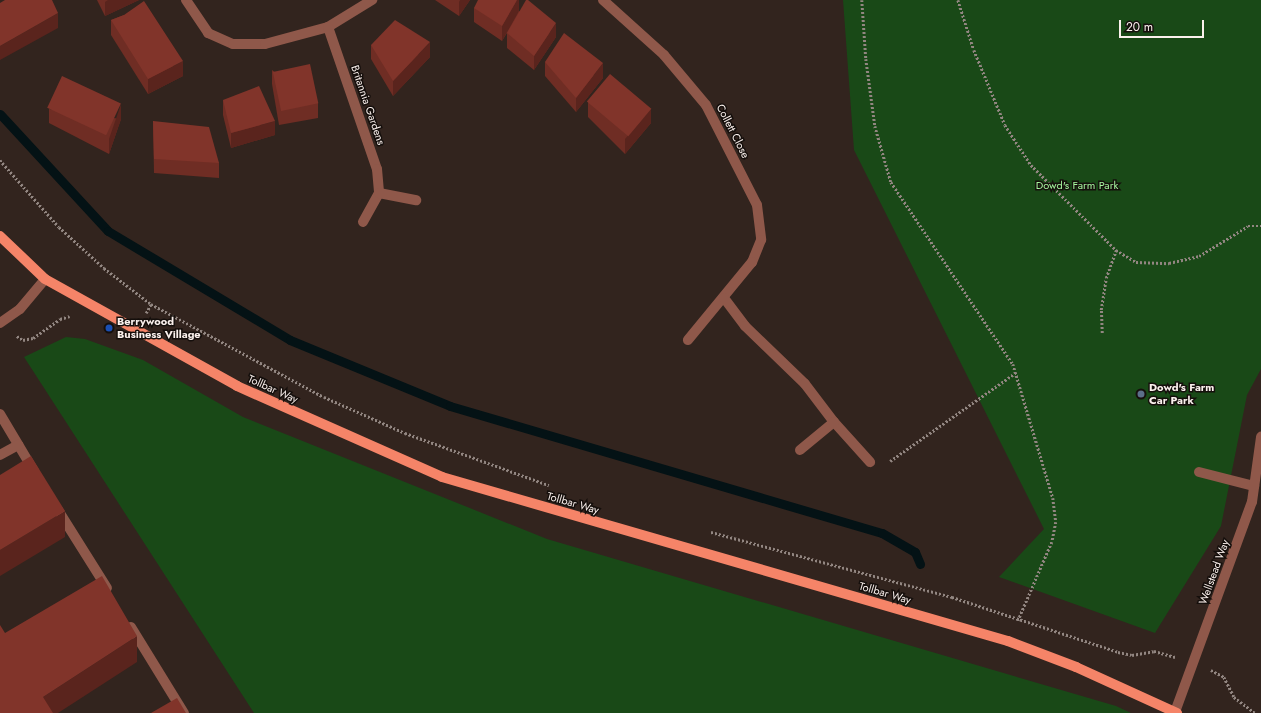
<!DOCTYPE html>
<html>
<head>
<meta charset="utf-8">
<style>
  body { margin:0 }
  #map { position:relative; width:1261px; height:713px; overflow:hidden; background:#32241e; font-family:Jost,sans-serif }
  div>[style] { position:absolute }
  .green>* { inset:0; background:#194917 }
  .stream>* { height:9px; margin:-4.5px; padding:0 4.5px; transform-origin:4.5px; border-radius:4.5px; background:#041215 }
  .path>* { height:2.5px; margin-top:-1.25px; transform-origin:0; background:repeating-linear-gradient(90deg,#928681 0 2px,transparent 0 4px) }
  .minor>* { height:10px; margin:-5px; padding:0 5px; transform-origin:5px; border-radius:5px; background:#8f584a }
  .major>* { height:10px; margin:-5px; padding:0 5px; transform-origin:5px; border-radius:5px; background:#f58468 }
  .wall>* { inset:0; background:#6f2d24 }
  .shaded-wall>* { inset:0; background:#5a241d }
  .building>* { inset:0; background:#81342a; transform-origin:0 0 }
  .dots>* { width:11px; height:11px; translate:-50% -50%; box-sizing:border-box; border:2px solid #150f0c; border-radius:50% }
  span { translate:-50% -50%; white-space:nowrap; text-align:center; line-height:1.15; -webkit-text-stroke:3px #150f0c; paint-order:stroke }
  .street-label { font-size:11px; color:#fbf1ed }
  .park-label { font-size:11px; color:#a5f59e }
  .poi-label { font-size:11px; color:#fbf1ed; font-weight:700 }
  .left { translate:0 -50%; text-align:left }
  .scale { position:absolute; left:1119px; top:20px; width:85px; height:18px; box-sizing:border-box; border:2px solid #fbf1ed; border-top:0; padding-left:5px; font-size:12px; line-height:14px; white-space:nowrap; color:#fbf1ed; -webkit-text-stroke:3px #150f0c; paint-order:stroke }
</style>
</head>
<body>
<div id="map">
  <div class="green">
    <i style="clip-path:polygon(843px 0,1261px 0,1261px 369px,1247px 395px,1221px 526px,1155px 633px,999px 577px,1044px 529px,854px 150px)"></i>
    <i style="clip-path:polygon(66px 337px,85px 339px,143px 360px,243px 417px,547px 539px,1116px 706px,1131px 713px,254px 713px,24px 357px)"></i>
  </div>
  <div class="stream">
    <i style="left:0;top:114px;width:159px;rotate:47.3deg"></i>
    <i style="left:108px;top:231px;width:212px;rotate:30.9deg"></i>
    <i style="left:290px;top:340px;width:173px;rotate:22.4deg"></i>
    <i style="left:450px;top:406px;width:450px;rotate:16.4deg"></i>
    <i style="left:882px;top:533px;width:38px;rotate:30deg"></i>
    <i style="left:915px;top:552px;width:13px;rotate:67deg"></i>
  </div>
  <div class="path">
    <i style="left:862px;top:0;width:59px;rotate:86.1deg"></i>
    <i style="left:866px;top:59px;width:68px;rotate:82.3deg"></i>
    <i style="left:875px;top:126px;width:58px;rotate:74.1deg"></i>
    <i style="left:891px;top:182px;width:219px;rotate:56.2deg"></i>
    <i style="left:1013px;top:364px;width:140px;rotate:73.4deg"></i>
    <i style="left:1053px;top:498px;width:24px;rotate:83deg"></i>
    <i style="left:1056px;top:522px;width:20px;rotate:101deg"></i>
    <i style="left:1052px;top:542px;width:86px;rotate:113.3deg"></i>
    <i style="left:958px;top:0;width:52px;rotate:72.3deg"></i>
    <i style="left:974px;top:50px;width:81px;rotate:67.5deg"></i>
    <i style="left:1005px;top:125px;width:48px;rotate:57deg"></i>
    <i style="left:1031px;top:165px;width:120px;rotate:45deg"></i>
    <i style="left:1116px;top:250px;width:23px;rotate:31deg"></i>
    <i style="left:1136px;top:262px;width:33px;rotate:2deg"></i>
    <i style="left:1169px;top:263px;width:31px;rotate:-13deg"></i>
    <i style="left:1199px;top:256px;width:57px;rotate:-31.5deg"></i>
    <i style="left:1248px;top:226px;width:13px"></i>
    <i style="left:0;top:160px;width:89px;rotate:48.6deg"></i>
    <i style="left:59px;top:227px;width:61px;rotate:42.3deg"></i>
    <i style="left:104px;top:268px;width:59px;rotate:37.5deg"></i>
    <i style="left:151px;top:304px;width:196px;rotate:28.3deg"></i>
    <i style="left:324px;top:397px;width:89px;rotate:24deg"></i>
    <i style="left:405px;top:433px;width:153px;rotate:19.9deg"></i>
    <i style="left:146px;top:313px;width:10px;rotate:-61deg"></i>
    <i style="left:1102px;top:333px;width:23px;rotate:-92deg"></i>
    <i style="left:1101px;top:310px;width:32px;rotate:-81deg"></i>
    <i style="left:1106px;top:278px;width:30px;rotate:-70deg"></i>
    <i style="left:17px;top:336px;width:7px;rotate:34deg"></i>
    <i style="left:23px;top:340px;width:10px;rotate:-11deg"></i>
    <i style="left:33px;top:338px;width:33px;rotate:-35deg"></i>
    <i style="left:60px;top:319px;width:10px;rotate:-17deg"></i>
    <i style="left:890px;top:461px;width:153px;rotate:-35.1deg"></i>
    <i style="left:711px;top:532px;width:250px;rotate:15.1deg"></i>
    <i style="left:952px;top:597px;width:175px;rotate:18.3deg"></i>
    <i style="left:1118px;top:652px;width:14px;rotate:12deg"></i>
    <i style="left:1132px;top:655px;width:22px;rotate:-10deg"></i>
    <i style="left:1154px;top:651px;width:22px;rotate:16deg"></i>
    <i style="left:1211px;top:670px;width:15px;rotate:28deg"></i>
    <i style="left:1224px;top:677px;width:22px;rotate:63deg"></i>
    <i style="left:1234px;top:697px;width:26px;rotate:37deg"></i>
  </div>
  <div class="minor">
    <i style="left:186px;top:0;width:40px;rotate:56deg"></i>
    <i style="left:208px;top:33px;width:27px;rotate:24deg"></i>
    <i style="left:233px;top:44px;width:32px"></i>
    <i style="left:265px;top:44px;width:65px;rotate:-15.1deg"></i>
    <i style="left:328px;top:27px;width:52px;rotate:-31.5deg"></i>
    <i style="left:603px;top:0;width:82px;rotate:42deg"></i>
    <i style="left:664px;top:55px;width:65px;rotate:50deg"></i>
    <i style="left:706px;top:105px;width:112px;rotate:63deg"></i>
    <i style="left:757px;top:205px;width:35px;rotate:83deg"></i>
    <i style="left:761px;top:240px;width:24px;rotate:112deg"></i>
    <i style="left:752px;top:262px;width:101px;rotate:129.4deg"></i>
    <i style="left:328px;top:27px;width:150px;rotate:71deg"></i>
    <i style="left:377px;top:169px;width:24px;rotate:85deg"></i>
    <i style="left:379px;top:193px;width:33px;rotate:119deg"></i>
    <i style="left:379px;top:193px;width:38px;rotate:11deg"></i>
    <i style="left:724px;top:298px;width:35px;rotate:53deg"></i>
    <i style="left:745px;top:326px;width:83px;rotate:44deg"></i>
    <i style="left:805px;top:384px;width:48px;rotate:52.7deg"></i>
    <i style="left:834px;top:422px;width:54px;rotate:48deg"></i>
    <i style="left:0;top:323px;width:24px;rotate:-35deg"></i>
    <i style="left:20px;top:309px;width:39px;rotate:-50deg"></i>
    <i style="left:0;top:414px;width:66px;rotate:59.2deg"></i>
    <i style="left:800px;top:450px;width:44px;rotate:-39.5deg"></i>
    <i style="left:0;top:455px;width:21px;rotate:-29deg"></i>
    <i style="left:1199px;top:472px;width:57px;rotate:14.3deg"></i>
    <i style="left:58px;top:510px;width:92px;rotate:57.9deg"></i>
    <i style="left:131px;top:627px;width:101px;rotate:58.4deg"></i>
    <i style="left:1175px;top:712px;width:224px;rotate:-69.9deg"></i>
    <i style="left:1252px;top:502px;width:66px;rotate:-82.1deg"></i>
  </div>
  <div class="major">
    <i style="left:0;top:236px;width:62px;rotate:43.7deg"></i>
    <i style="left:45px;top:279px;width:220px;rotate:29.1deg"></i>
    <i style="left:237px;top:386px;width:224px;rotate:23.9deg"></i>
    <i style="left:442px;top:477px;width:589px;rotate:16.16deg"></i>
    <i style="left:1008px;top:641px;width:73px;rotate:20.9deg"></i>
    <i style="left:1076px;top:667px;width:111px;rotate:24.5deg"></i>
  </div>
  <div class="wall">
    <i style="clip-path:polygon(97px 0,139px 0,105px 16px)"></i>
    <i style="clip-path:polygon(435px 0,470px 0,459px 16px)"></i>
    <i style="clip-path:polygon(519px 0,519px 11px,556px 37px,534px 70px,507px 48px,507px 33px,502px 41px,474px 22px,474px 8px)"></i>
    <i style="clip-path:polygon(124px 15px,183px 76px,148px 94px,111px 35px,111px 20px)"></i>
    <i style="clip-path:polygon(371px 45px,430px 57px,393px 96px,371px 59px)"></i>
    <i style="clip-path:polygon(545px 62px,603px 78px,576px 112px,545px 76px)"></i>
    <i style="clip-path:polygon(272px 70px,318px 103px,318px 118px,279px 125px,272px 84px)"></i>
    <i style="clip-path:polygon(223px 100px,275px 135px,231px 148px,223px 115px)"></i>
    <i style="clip-path:polygon(588px 102px,651px 123px,625px 154px,588px 117px)"></i>
    <i style="clip-path:polygon(49px 109px,121px 119px,109px 154px,49px 123px)"></i>
    <i style="clip-path:polygon(153px 121px,219px 163px,219px 178px,154px 173px)"></i>
  </div>
  <div class="shaded-wall">
    <i style="clip-path:polygon(108px 0,139px 0,105px 16px,105px 2px)"></i>
    <i style="clip-path:polygon(460px 0,470px 0,459px 16px,459px 2px)"></i>
    <i style="clip-path:polygon(517px 0,519px 0,519px 11px,502px 41px,502px 26px)"></i>
    <i style="clip-path:polygon(58px 13px,58px 28px,0 60px,0 46px)"></i>
    <i style="clip-path:polygon(556px 23px,556px 37px,534px 70px,534px 56px)"></i>
    <i style="clip-path:polygon(430px 42px,430px 57px,393px 96px,393px 81px)"></i>
    <i style="clip-path:polygon(183px 61px,183px 76px,148px 94px,148px 79px)"></i>
    <i style="clip-path:polygon(603px 63px,603px 78px,576px 112px,576px 98px)"></i>
    <i style="clip-path:polygon(121px 104px,121px 119px,109px 154px,109px 139px)"></i>
    <i style="clip-path:polygon(651px 109px,651px 123px,625px 154px,625px 139px)"></i>
    <i style="clip-path:polygon(275px 121px,275px 135px,231px 148px,231px 133px)"></i>
    <i style="clip-path:polygon(65px 511px,65px 537px,0 576px,0 550px)"></i>
    <i style="clip-path:polygon(137px 636px,137px 662px,58px 713px,43px 713px,43px 697px)"></i>
  </div>
  <div class="building">
    <i style="clip-path:polygon(5px 0,52px 0,58px 13px,0 46px,0 3px)"></i>
    <i style="clip-path:polygon(478px 0,517px 0,502px 26px,474px 8px)"></i>
    <i style="clip-path:polygon(526px 0,528px 0,556px 23px,534px 56px,507px 33px)"></i>
    <i style="clip-path:polygon(144px 1px,183px 61px,148px 79px,111px 20px,124px 15px)"></i>
    <i style="clip-path:polygon(395px 20px,430px 42px,393px 81px,371px 45px)"></i>
    <i style="clip-path:polygon(564px 33px,603px 63px,576px 98px,545px 62px)"></i>
    <i style="left:310px;top:64px;width:40px;height:38px;rotate:78deg"></i>
    <i style="left:610px;top:74px;width:54px;height:36px;rotate:40deg"></i>
    <i style="left:62px;top:76px;width:65px;height:35px;rotate:25deg"></i>
    <i style="clip-path:polygon(259px 86px,275px 121px,231px 133px,223px 100px)"></i>
    <i style="clip-path:polygon(153px 121px,209px 127px,219px 163px,154px 159px)"></i>
    <i style="clip-path:polygon(31px 456px,65px 511px,0 550px,0 475px)"></i>
    <i style="clip-path:polygon(102px 576px,137px 636px,43px 697px,53px 713px,0 713px,0 625px,5px 633px)"></i>
    <i style="clip-path:polygon(177px 698px,186px 713px,151px 713px)"></i>
  </div>
  <div class="dots">
    <i style="left:109px;top:328px;background:#1a4fb4"></i>
    <i style="left:1141px;top:394px;background:#5c6f8a"></i>
  </div>
  <div class="street-label">
    <span style="left:368px;top:105px;rotate:71deg">Britannia Gardens</span>
    <span style="left:733px;top:131px;rotate:63deg">Collett Close</span>
    <span style="left:273px;top:389px;rotate:24deg">Tollbar Way</span>
    <span style="left:573px;top:503px;rotate:16deg">Tollbar Way</span>
    <span style="left:1214px;top:572px;rotate:-70deg">Wellstead Way</span>
    <span style="left:885px;top:593px;rotate:16deg">Tollbar Way</span>
  </div>
  <div class="park-label">
    <span style="left:1077px;top:185px">Dowd's Farm Park</span>
  </div>
  <div class="poi-label">
    <span class="left" style="left:117px;top:328px">Berrywood<br>Business Village</span>
    <span class="left" style="left:1149px;top:394px">Dowd's Farm<br>Car Park</span>
  </div>
  <div class="scale">20 m</div>
</div>
</body>
</html>
